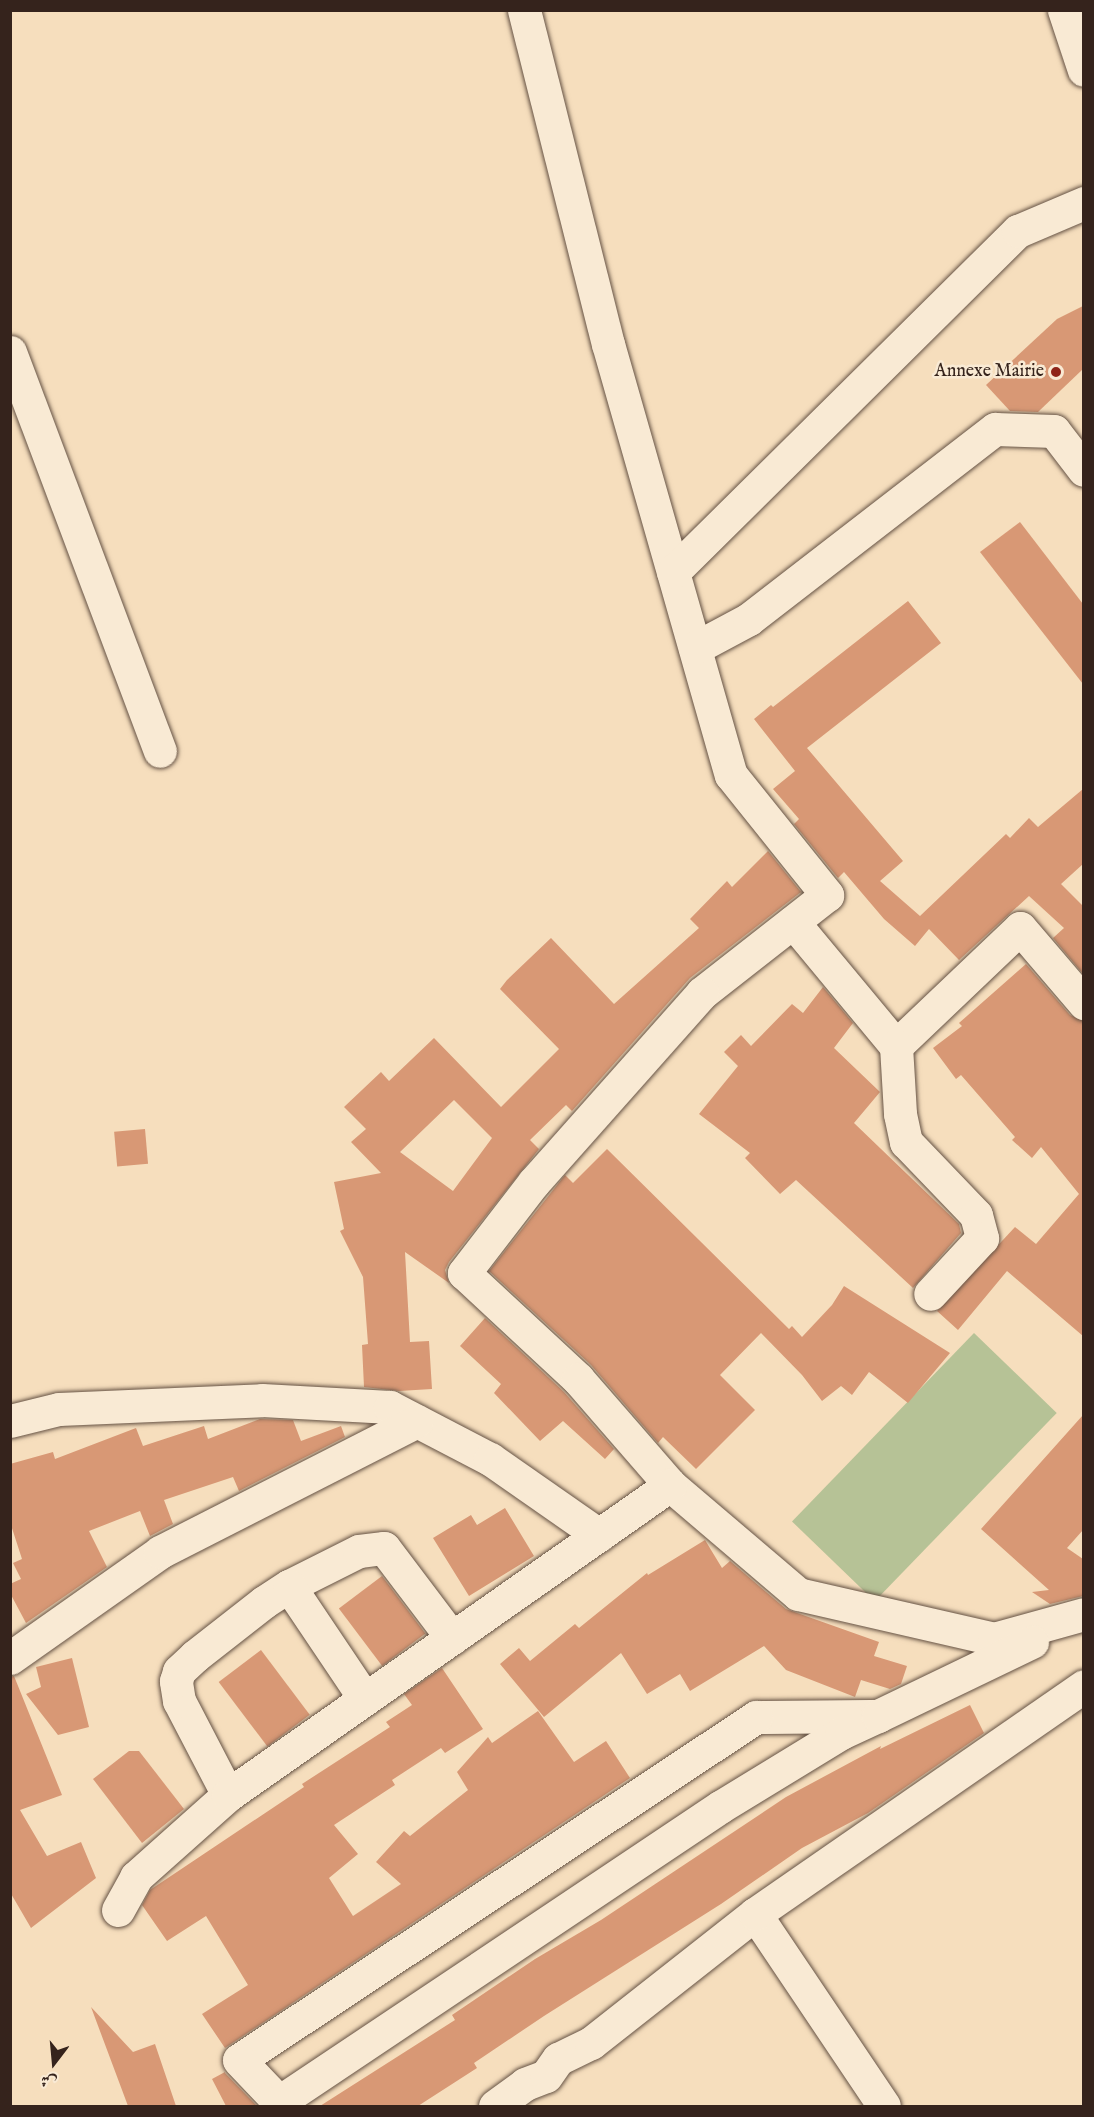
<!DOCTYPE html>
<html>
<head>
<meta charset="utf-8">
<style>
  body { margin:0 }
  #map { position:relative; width:1094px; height:2117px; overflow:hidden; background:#f6debd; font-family:"IM FELL English",Amiri,serif }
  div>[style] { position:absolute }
  .green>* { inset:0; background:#b6c296; transform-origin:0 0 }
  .building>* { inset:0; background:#d89875; transform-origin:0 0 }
  .roads { filter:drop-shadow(0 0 2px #655244) drop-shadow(0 0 2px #655244) }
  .minor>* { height:33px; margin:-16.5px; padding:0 16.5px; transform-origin:16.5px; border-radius:16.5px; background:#f9ead4 }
  .dots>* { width:16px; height:16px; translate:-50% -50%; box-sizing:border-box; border:3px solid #f9ead4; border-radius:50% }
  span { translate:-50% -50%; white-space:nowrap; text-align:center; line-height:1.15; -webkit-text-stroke:5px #f9ead4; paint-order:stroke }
  .poi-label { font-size:18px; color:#35231c }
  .right { translate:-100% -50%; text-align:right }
  .frame { position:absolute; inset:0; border:12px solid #35231c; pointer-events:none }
  .north { position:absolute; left:24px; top:2033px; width:60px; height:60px; -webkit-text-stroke:4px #f9ead4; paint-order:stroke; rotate:196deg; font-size:16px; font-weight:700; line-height:24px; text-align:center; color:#35231c }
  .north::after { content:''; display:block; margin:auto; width:21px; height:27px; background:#35231c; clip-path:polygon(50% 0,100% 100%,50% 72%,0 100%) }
</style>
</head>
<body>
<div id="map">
  <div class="green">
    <i style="left:974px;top:1333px;width:115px;height:262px;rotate:44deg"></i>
  </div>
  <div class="building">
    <i style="clip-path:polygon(1083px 306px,1083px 369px,1038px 412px,1010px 411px,986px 385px,1057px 319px)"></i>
    <i style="clip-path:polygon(1020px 522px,1083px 604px,1083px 684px,980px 552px)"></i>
    <i style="clip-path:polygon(908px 601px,941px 643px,807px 748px,903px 861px,880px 881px,920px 916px,1006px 834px,1010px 838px,1029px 818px,1038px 827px,1083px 789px,1083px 864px,1061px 884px,1083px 906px,1083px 974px,1053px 938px,1064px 928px,1029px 896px,959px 960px,929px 929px,915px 946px,884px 919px,844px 872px,838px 878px,794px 824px,799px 819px,773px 789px,795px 771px,754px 719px,771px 705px,773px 707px)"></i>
    <i style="clip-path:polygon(evenodd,768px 851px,801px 892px,690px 978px,572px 1111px,566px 1105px,530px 1140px,539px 1149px,449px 1262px,445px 1270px,449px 1283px,405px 1252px,410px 1342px,429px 1341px,432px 1389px,399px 1391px,364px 1387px,362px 1345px,368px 1344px,363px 1277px,340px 1231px,344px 1229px,334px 1182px,381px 1173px,351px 1142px,366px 1129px,344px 1107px,381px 1072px,389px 1081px,434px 1038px,501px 1107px,559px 1049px,500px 989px,507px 980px,551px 938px,614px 1004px,699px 928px,690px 919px,727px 881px,732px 887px,768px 851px,454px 1100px,492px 1138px,453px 1191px,400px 1152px,454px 1100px)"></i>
    <i style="clip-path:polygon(1026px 964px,1070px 1015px,1083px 1021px,1083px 1336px,1007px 1271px,958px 1330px,937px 1311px,1015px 1227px,1036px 1244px,1079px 1194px,1041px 1147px,1032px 1158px,1012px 1140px,1015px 1137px,961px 1075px,956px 1079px,933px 1048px,962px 1026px,959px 1023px)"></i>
    <i style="clip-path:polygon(823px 987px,853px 1023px,834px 1048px,880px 1092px,854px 1123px,959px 1224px,961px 1233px,913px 1288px,796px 1180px,780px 1194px,745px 1158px,750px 1153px,699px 1114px,738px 1066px,724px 1052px,741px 1035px,751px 1046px,792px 1004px,803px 1013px)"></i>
    <i style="left:145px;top:1129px;width:35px;height:31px;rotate:85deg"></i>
    <i style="clip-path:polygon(607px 1149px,789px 1329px,792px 1326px,802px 1337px,832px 1305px,844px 1286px,950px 1353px,908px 1403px,869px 1372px,852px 1395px,841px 1386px,822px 1401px,802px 1375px,761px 1333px,720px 1375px,755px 1410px,696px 1469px,663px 1437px,658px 1443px,591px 1365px,489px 1271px,565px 1175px,573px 1183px)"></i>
    <i style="clip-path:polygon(485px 1318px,564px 1392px,614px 1449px,605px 1459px,563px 1421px,540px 1441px,494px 1393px,501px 1384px,460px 1346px)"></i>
    <i style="clip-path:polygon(1083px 1415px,1083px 1530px,1067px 1548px,1083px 1559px,1083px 1596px,1050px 1604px,1032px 1592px,1049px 1590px,981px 1529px)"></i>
    <i style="clip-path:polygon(260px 1419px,293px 1420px,301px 1441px,341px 1426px,345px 1437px,239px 1491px,233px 1477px,164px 1500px,173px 1524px,150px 1536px,140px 1511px,89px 1531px,107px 1567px,26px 1623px,10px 1593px,10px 1584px,21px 1579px,13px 1563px,22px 1559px,10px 1522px,10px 1464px,53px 1452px,55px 1459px,136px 1428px,143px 1446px,204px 1426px,208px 1439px)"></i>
    <i style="clip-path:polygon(505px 1508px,534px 1556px,469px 1596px,433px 1538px,471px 1515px,477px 1525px)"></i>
    <i style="clip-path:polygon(705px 1540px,722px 1568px,730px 1561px,786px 1609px,879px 1642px,874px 1656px,907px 1666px,901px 1684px,890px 1689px,861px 1680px,855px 1697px,786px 1670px,764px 1646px,690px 1691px,680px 1674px,647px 1694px,621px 1653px,544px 1717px,500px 1664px,519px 1648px,530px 1661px,575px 1624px,579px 1628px,647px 1573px,648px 1575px)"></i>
    <i style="left:382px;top:1576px;width:72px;height:54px;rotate:53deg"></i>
    <i style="left:261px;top:1650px;width:81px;height:53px;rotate:53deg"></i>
    <i style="clip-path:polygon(72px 1658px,89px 1727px,58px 1735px,26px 1694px,41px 1687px,36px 1667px)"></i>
    <i style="clip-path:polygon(442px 1668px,483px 1729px,445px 1753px,441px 1748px,392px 1780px,395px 1785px,334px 1825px,358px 1854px,329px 1878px,353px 1916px,401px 1884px,376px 1862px,404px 1831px,410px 1836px,468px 1790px,457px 1772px,488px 1737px,492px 1743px,538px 1711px,574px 1762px,606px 1741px,630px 1778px,225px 2048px,202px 2014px,248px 1985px,206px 1916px,167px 1941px,142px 1905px,150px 1890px,304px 1787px,302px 1784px,390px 1727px,386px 1722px,412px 1705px,404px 1694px)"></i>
    <i style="clip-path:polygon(14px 1676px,62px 1795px,20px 1810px,47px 1856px,81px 1842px,96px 1878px,31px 1928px,10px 1892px,10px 1677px)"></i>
    <i style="clip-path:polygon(970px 1705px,984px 1733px,868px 1813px,802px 1848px,721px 1904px,544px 2016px,474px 2063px,477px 2068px,418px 2106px,320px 2106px,455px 2020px,452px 2015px,535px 1959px,601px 1920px,786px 1797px,881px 1746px,880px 1749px)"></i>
    <i style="clip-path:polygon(129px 1751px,139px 1751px,184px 1809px,142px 1843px,93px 1779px)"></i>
    <i style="clip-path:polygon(91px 2007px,133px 2052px,155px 2044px,176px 2106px,128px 2106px)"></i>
    <i style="clip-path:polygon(225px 2072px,225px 2073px,257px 2106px,226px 2106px,212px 2079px)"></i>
  </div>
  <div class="roads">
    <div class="minor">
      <i style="left:524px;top:10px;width:344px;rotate:75.9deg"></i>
      <i style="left:608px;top:344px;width:448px;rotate:74.1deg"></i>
      <i style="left:731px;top:775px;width:154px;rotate:51.3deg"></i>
      <i style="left:827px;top:895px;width:159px;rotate:141.9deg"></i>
      <i style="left:702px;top:993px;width:253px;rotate:131.6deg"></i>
      <i style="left:534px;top:1182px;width:115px;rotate:127.6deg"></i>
      <i style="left:464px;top:1273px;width:156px;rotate:42.9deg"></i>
      <i style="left:578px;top:1379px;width:140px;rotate:49deg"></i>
      <i style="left:670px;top:1485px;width:168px;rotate:40.4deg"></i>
      <i style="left:798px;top:1594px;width:201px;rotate:12.9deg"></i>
      <i style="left:994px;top:1639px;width:93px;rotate:-15.5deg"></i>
      <i style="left:1064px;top:10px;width:63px;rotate:71.6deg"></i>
      <i style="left:10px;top:352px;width:426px;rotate:69.4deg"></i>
      <i style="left:673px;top:572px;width:485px;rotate:-44.7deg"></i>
      <i style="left:1018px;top:231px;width:72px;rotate:-23deg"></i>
      <i style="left:695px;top:648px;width:61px;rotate:-28.2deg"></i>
      <i style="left:749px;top:619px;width:311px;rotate:-37.7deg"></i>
      <i style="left:995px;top:429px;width:59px;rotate:1.9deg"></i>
      <i style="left:1054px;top:431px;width:49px;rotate:52.4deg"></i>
      <i style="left:793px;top:922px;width:161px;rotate:50.3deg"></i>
      <i style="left:896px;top:1046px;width:171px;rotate:-43.6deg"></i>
      <i style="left:1020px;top:928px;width:99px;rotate:49.5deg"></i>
      <i style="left:896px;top:1046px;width:68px;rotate:86.6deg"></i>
      <i style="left:900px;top:1114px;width:29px;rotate:78deg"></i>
      <i style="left:906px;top:1142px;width:101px;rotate:46.2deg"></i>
      <i style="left:976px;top:1215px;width:24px;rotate:75deg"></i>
      <i style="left:982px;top:1238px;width:76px;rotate:132.9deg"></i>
      <i style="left:10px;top:1421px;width:50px;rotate:-13.8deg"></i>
      <i style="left:59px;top:1409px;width:203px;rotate:-2.5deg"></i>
      <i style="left:262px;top:1400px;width:128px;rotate:3.1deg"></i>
      <i style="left:390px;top:1407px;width:113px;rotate:27.5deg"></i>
      <i style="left:490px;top:1459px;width:133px;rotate:34.9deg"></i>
      <i style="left:289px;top:1586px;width:78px;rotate:-26.6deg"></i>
      <i style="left:359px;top:1551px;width:25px;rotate:-7deg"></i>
      <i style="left:384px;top:1548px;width:113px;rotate:52.9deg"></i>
      <i style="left:10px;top:1658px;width:184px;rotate:-35.2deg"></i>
      <i style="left:160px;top:1552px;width:288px;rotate:-27deg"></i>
      <i style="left:878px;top:1716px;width:122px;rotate:179.5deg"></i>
      <i style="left:756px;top:1717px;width:620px;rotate:146.44deg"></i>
      <i style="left:239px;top:2060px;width:58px;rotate:46.4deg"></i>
      <i style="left:279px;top:2102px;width:531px;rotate:-33.78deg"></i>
      <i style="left:720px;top:1807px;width:142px;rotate:-31.4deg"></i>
      <i style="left:841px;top:1733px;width:41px;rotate:-24.7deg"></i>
      <i style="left:878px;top:1716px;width:171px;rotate:-25.7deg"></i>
      <i style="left:228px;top:1795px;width:106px;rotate:-117.5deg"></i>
      <i style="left:179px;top:1701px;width:20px;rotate:-99deg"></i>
      <i style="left:176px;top:1681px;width:10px;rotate:-73deg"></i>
      <i style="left:179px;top:1671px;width:22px;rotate:-43deg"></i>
      <i style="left:195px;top:1656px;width:88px;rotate:-38deg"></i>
      <i style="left:264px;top:1602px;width:30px;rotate:-33deg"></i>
      <i style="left:289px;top:1586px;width:136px;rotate:56.1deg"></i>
      <i style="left:118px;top:1910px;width:38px;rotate:-61deg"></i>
      <i style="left:136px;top:1877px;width:123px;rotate:-41.7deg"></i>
      <i style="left:228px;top:1795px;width:540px;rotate:-35.04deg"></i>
      <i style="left:755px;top:1914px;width:231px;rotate:56.1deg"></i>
      <i style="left:495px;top:2106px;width:37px;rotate:-36deg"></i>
      <i style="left:525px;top:2084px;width:22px;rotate:-21deg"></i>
      <i style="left:546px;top:2076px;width:21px;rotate:-55deg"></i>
      <i style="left:558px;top:2059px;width:37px;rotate:-26deg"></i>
      <i style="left:591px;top:2043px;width:209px;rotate:-38.2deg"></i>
      <i style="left:755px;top:1914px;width:400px;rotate:-34.7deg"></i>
    </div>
  </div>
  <div class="dots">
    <i style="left:1056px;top:372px;background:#8f2418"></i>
  </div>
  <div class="poi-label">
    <span class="right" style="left:1044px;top:372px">Annexe Mairie</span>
  </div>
  <div class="frame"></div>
  <div class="north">ش</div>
</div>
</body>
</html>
